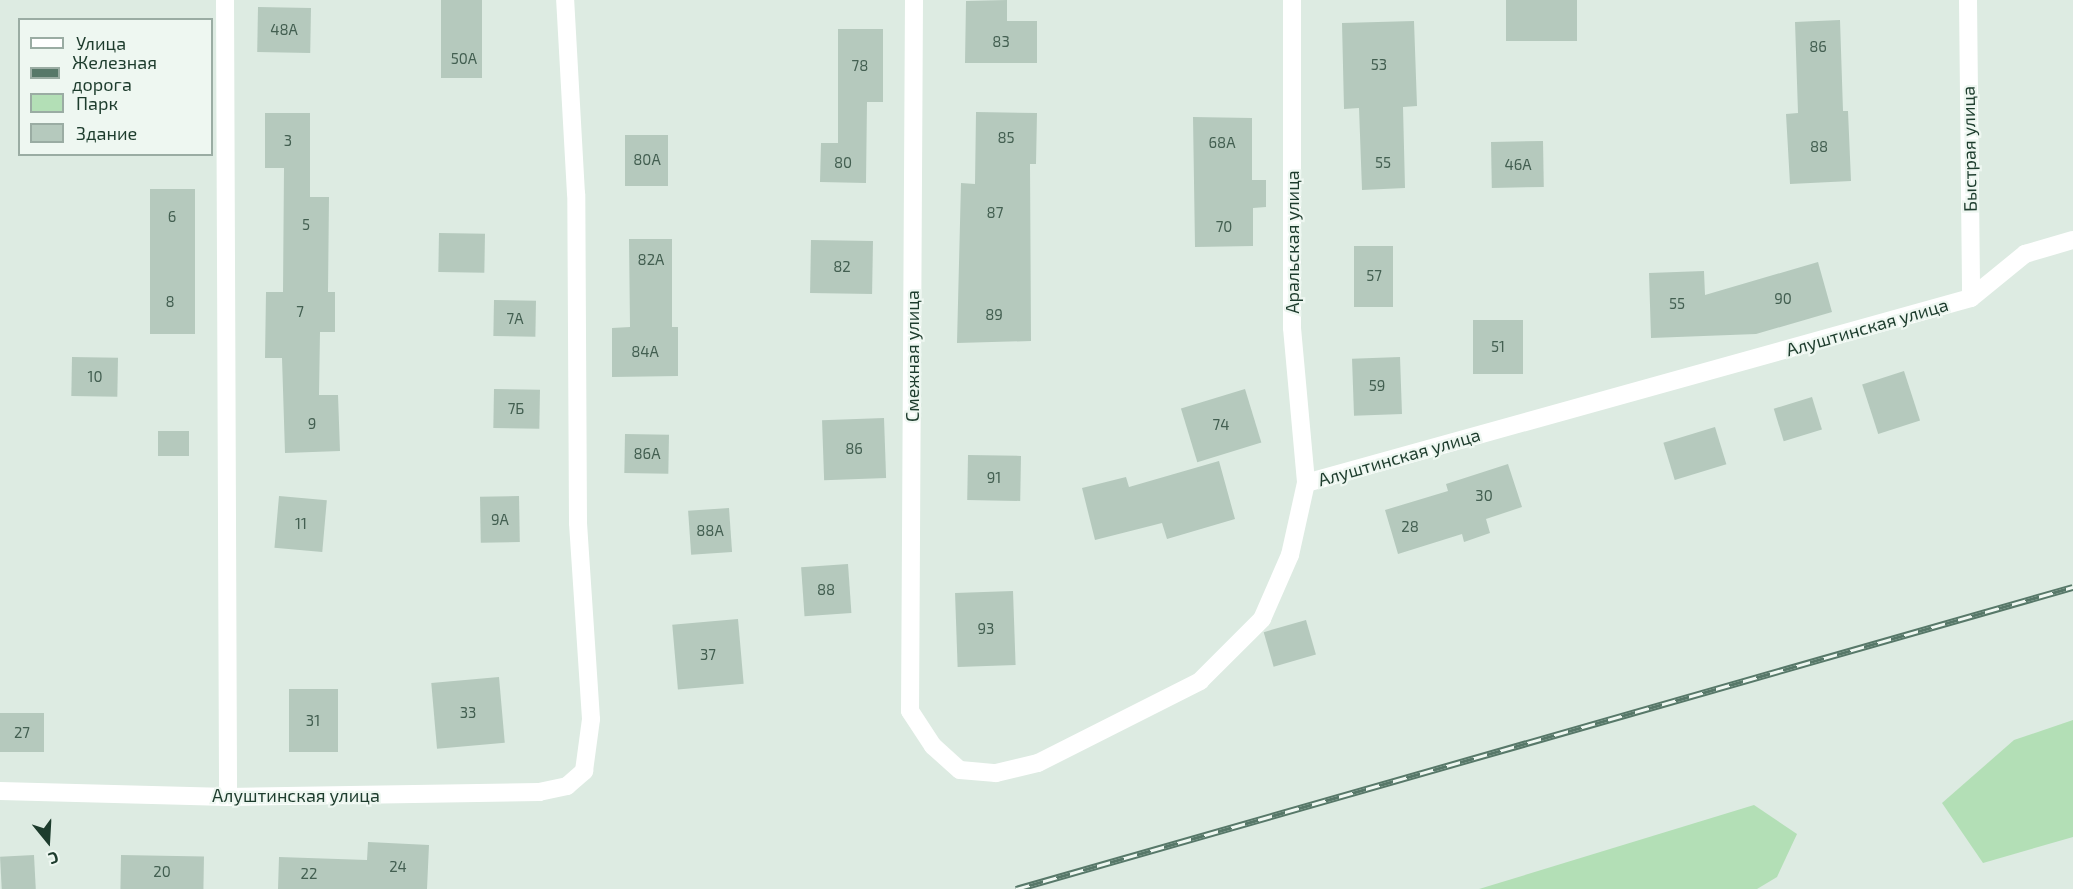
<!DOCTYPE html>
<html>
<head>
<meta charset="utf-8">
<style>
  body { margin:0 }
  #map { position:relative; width:2073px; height:889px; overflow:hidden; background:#ddebe2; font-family:"Exo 2",sans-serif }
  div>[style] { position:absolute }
  .green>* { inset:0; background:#b3dfb6 }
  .building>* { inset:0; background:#b5c9bd; transform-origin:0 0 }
  .minor>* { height:18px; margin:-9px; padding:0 9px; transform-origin:9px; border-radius:9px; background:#fff }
  .rail>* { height:7px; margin-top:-3.5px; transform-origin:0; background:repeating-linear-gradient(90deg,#eef7f1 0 14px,#577869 0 28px); box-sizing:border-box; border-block:2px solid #577869 }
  span { translate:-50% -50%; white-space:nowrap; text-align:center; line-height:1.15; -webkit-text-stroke:4.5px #eef7f1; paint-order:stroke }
  .number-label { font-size:15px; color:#435f51 }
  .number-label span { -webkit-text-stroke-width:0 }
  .street-label { font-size:18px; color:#1d3c2d }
  .legend { position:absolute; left:18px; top:18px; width:195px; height:138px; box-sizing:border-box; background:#eef7f1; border:2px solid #9aaca3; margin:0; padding:8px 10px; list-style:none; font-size:18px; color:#1d3c2d }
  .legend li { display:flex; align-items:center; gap:12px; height:30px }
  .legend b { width:30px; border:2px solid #9aaca3 }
  .north { position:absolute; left:18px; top:811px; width:60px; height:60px; -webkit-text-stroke:4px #eef7f1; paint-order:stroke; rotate:162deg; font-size:16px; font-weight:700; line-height:24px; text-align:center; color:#1d3c2d }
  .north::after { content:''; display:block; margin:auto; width:21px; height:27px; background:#1d3c2d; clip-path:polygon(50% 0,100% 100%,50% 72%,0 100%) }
</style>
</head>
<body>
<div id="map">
  <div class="green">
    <i style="clip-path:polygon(2073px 720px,2073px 837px,1983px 863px,1942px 803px,2014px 740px)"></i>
    <i style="clip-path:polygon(1754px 805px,1797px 834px,1777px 877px,1757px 889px,1479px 889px)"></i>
  </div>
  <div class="building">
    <i style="left:441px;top:0;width:41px;height:78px"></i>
    <i style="clip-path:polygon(1007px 0,1007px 21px,1037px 21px,1037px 63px,965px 63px,966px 1px)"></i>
    <i style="left:1506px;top:0;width:71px;height:41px"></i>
    <i style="left:258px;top:7px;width:53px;height:45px;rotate:1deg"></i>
    <i style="clip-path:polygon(1840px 20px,1843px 111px,1848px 111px,1851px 181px,1790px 184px,1786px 114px,1798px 113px,1795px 22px)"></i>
    <i style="clip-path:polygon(1414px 21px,1417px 106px,1403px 107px,1405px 188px,1362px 190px,1359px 108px,1344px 109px,1342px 23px)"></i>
    <i style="clip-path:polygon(838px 29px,883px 29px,883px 102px,867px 102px,866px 183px,820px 182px,821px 143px,838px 143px)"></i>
    <i style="clip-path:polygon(976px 112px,1037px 113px,1036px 164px,1030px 164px,1031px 341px,957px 343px,961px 183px,975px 184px)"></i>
    <i style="clip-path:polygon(265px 113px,310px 113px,310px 197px,329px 197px,328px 292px,335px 292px,335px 332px,320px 332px,319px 395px,338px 395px,340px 451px,285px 453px,282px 358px,265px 358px,266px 292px,283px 292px,284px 168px,265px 168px)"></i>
    <i style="clip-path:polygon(1193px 117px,1252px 118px,1252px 180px,1266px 180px,1266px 207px,1253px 208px,1253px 246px,1195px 247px)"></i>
    <i style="left:625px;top:135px;width:43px;height:51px"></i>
    <i style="left:1543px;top:141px;width:46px;height:52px;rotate:89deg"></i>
    <i style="left:150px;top:189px;width:45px;height:145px"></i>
    <i style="left:439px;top:233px;width:46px;height:39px;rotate:1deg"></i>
    <i style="clip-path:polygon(629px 239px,672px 239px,672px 327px,678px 327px,678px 376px,612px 377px,612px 328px,630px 327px)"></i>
    <i style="left:811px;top:240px;width:62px;height:53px;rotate:1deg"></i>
    <i style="left:1354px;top:246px;width:39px;height:61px"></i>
    <i style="clip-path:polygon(1818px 262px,1832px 312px,1756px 334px,1651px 338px,1649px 273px,1704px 271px,1705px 295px)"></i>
    <i style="left:494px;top:300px;width:42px;height:36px;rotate:1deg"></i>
    <i style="left:1473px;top:320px;width:50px;height:54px"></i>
    <i style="left:72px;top:357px;width:46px;height:39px;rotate:1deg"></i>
    <i style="left:1400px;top:357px;width:57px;height:48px;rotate:88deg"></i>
    <i style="left:1904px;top:371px;width:52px;height:44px;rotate:72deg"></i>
    <i style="left:494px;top:389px;width:46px;height:39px;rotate:1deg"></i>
    <i style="left:1245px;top:389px;width:56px;height:67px;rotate:73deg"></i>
    <i style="left:1812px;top:397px;width:34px;height:40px;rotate:73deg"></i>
    <i style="left:884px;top:418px;width:60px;height:62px;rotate:88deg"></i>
    <i style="left:1715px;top:427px;width:39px;height:54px;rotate:73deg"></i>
    <i style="left:189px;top:431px;width:25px;height:31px;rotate:90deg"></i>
    <i style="left:625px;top:434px;width:44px;height:39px;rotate:1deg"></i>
    <i style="left:968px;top:455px;width:53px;height:45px;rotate:1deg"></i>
    <i style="clip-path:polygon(1219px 461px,1235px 519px,1167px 539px,1162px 523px,1095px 540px,1082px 488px,1126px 477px,1129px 487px)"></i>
    <i style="clip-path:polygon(1508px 464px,1522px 507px,1486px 519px,1490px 533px,1464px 542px,1462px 534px,1398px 554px,1385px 510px,1448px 491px,1446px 484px)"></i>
    <i style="left:279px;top:496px;width:48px;height:52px;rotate:5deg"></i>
    <i style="left:519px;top:496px;width:46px;height:39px;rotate:89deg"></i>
    <i style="left:729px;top:508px;width:44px;height:41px;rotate:86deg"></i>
    <i style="left:848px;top:564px;width:49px;height:47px;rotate:86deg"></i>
    <i style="left:1013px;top:591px;width:74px;height:58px;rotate:88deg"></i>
    <i style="left:738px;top:619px;width:65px;height:66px;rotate:85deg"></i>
    <i style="left:1306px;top:620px;width:36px;height:44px;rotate:74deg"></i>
    <i style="left:499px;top:677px;width:66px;height:68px;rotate:85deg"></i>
    <i style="left:289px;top:689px;width:49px;height:63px"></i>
    <i style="left:0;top:713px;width:44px;height:39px"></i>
    <i style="clip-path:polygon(368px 842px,429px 845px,427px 889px,278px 889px,279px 857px,367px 860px)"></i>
    <i style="left:34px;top:855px;width:34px;height:34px;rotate:87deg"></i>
    <i style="left:121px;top:855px;width:83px;height:34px;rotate:1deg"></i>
  </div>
  <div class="minor">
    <i style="left:225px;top:0;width:797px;rotate:89.78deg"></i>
    <i style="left:914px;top:0;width:711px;rotate:90.32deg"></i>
    <i style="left:910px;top:711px;width:42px;rotate:56.7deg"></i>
    <i style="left:933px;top:746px;width:36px;rotate:42deg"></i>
    <i style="left:960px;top:770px;width:36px;rotate:5deg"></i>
    <i style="left:996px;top:773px;width:43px;rotate:-13.4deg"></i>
    <i style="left:1038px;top:763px;width:182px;rotate:-26.8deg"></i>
    <i style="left:1200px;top:681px;width:88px;rotate:-45deg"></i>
    <i style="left:1262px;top:619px;width:70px;rotate:-66.4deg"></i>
    <i style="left:1290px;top:555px;width:74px;rotate:-77.5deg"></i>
    <i style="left:1306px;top:483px;width:690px;rotate:-15.55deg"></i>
    <i style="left:1971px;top:298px;width:70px;rotate:-39.2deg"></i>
    <i style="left:2025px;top:254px;width:50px;rotate:-16.3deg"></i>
    <i style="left:1292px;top:0;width:328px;rotate:90deg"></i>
    <i style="left:1292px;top:328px;width:156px;rotate:84.8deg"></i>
    <i style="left:1968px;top:0;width:298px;rotate:89.4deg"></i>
    <i style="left:0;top:791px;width:228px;rotate:1.5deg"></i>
    <i style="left:228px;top:797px;width:311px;rotate:-0.9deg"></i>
    <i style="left:539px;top:792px;width:29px;rotate:-12deg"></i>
    <i style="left:567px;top:786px;width:23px;rotate:-41deg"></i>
    <i style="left:584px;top:771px;width:52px;rotate:-82.3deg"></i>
    <i style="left:591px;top:719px;width:196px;rotate:-93.8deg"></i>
    <i style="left:578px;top:523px;width:329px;rotate:-90.3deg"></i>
    <i style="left:576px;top:194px;width:194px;rotate:-93.2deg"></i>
  </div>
  <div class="rail">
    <i style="left:1016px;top:889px;width:1099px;rotate:-15.95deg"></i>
  </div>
  <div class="number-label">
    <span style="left:284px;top:30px">48А</span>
    <span style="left:1001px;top:42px">83</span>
    <span style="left:1818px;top:47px">86</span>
    <span style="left:464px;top:59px">50А</span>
    <span style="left:1379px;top:65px">53</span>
    <span style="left:860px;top:66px">78</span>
    <span style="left:1006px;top:138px">85</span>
    <span style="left:288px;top:141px">3</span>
    <span style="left:1222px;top:143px">68А</span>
    <span style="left:1819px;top:147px">88</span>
    <span style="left:647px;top:160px">80А</span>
    <span style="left:843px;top:163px">80</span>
    <span style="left:1383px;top:163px">55</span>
    <span style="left:1518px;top:165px">46А</span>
    <span style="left:995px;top:213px">87</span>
    <span style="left:172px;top:217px">6</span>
    <span style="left:306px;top:225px">5</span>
    <span style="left:1224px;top:227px">70</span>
    <span style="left:651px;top:260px">82А</span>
    <span style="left:842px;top:267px">82</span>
    <span style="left:1374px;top:276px">57</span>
    <span style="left:1783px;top:299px">90</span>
    <span style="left:170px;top:302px">8</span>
    <span style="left:1677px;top:304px">55</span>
    <span style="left:300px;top:312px">7</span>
    <span style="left:994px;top:315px">89</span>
    <span style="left:515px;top:319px">7А</span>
    <span style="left:1498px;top:347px">51</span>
    <span style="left:645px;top:352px">84А</span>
    <span style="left:95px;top:377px">10</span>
    <span style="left:1377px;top:386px">59</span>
    <span style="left:516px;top:409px">7Б</span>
    <span style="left:312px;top:424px">9</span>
    <span style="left:1221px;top:425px">74</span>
    <span style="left:854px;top:449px">86</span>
    <span style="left:647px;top:454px">86А</span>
    <span style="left:994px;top:478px">91</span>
    <span style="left:1484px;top:496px">30</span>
    <span style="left:500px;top:520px">9А</span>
    <span style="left:301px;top:524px">11</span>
    <span style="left:1410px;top:527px">28</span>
    <span style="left:710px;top:531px">88А</span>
    <span style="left:826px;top:590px">88</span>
    <span style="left:986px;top:629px">93</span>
    <span style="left:708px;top:655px">37</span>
    <span style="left:468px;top:713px">33</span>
    <span style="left:313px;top:721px">31</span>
    <span style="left:22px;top:733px">27</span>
    <span style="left:398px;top:867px">24</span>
    <span style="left:162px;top:872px">20</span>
    <span style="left:309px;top:874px">22</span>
  </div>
  <div class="street-label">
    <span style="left:1969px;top:149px;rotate:-91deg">Быстрая улица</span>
    <span style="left:1292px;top:242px;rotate:-90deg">Аральская улица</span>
    <span style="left:1867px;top:327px;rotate:-16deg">Алуштинская улица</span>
    <span style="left:912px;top:356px;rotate:-90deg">Смежная улица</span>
    <span style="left:1399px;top:457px;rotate:-16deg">Алуштинская улица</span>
    <span style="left:296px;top:795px">Алуштинская улица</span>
  </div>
  <ul class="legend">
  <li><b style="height:8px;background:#fff"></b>Улица</li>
  <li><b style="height:8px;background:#577869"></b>Железная дорога</li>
  <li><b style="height:16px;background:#b3dfb6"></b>Парк</li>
  <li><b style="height:16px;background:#b5c9bd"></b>Здание</li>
  </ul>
  <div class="north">С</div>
</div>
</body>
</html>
